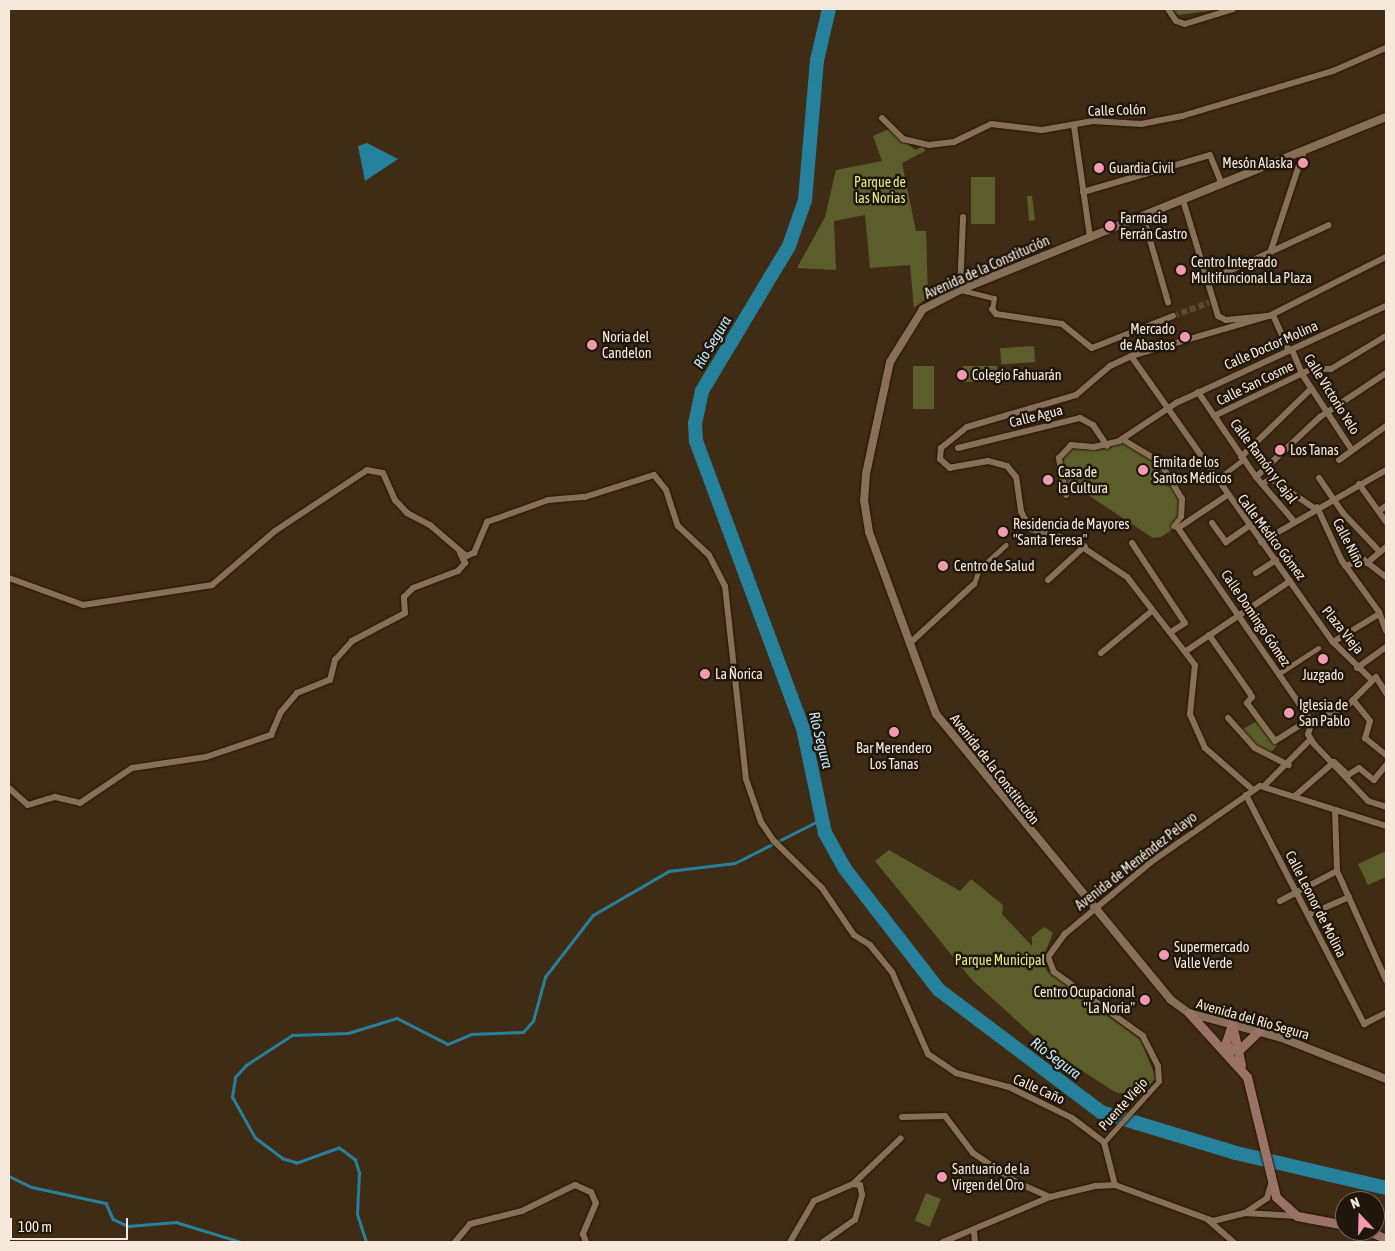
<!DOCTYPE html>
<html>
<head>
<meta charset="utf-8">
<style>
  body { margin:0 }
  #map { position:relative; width:1395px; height:1251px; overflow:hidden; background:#402c14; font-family:"Asap Condensed",sans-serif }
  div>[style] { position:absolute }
  .green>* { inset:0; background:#5b5e2a; transform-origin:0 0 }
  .water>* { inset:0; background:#26819c }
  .stream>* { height:2.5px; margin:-1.25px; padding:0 1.25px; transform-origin:1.25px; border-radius:1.25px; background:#26819c }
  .river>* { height:14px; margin:-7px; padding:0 7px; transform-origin:7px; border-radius:7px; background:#26819c }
  .minor-tunnel>* { height:6px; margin-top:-3px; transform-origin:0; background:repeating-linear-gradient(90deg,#5b4832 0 6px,transparent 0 9px) }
  .roads { filter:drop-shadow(0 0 1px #261400) drop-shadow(0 0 1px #261400) }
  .pedestrian>* { height:5px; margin:-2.5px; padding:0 2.5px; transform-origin:2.5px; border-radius:2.5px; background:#877056 }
  .minor>* { height:6px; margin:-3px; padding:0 3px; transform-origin:3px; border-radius:3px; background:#877056 }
  .tertiary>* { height:8px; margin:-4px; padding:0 4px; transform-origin:4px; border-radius:4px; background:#877056 }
  .secondary>* { height:9px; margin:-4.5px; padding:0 4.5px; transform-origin:4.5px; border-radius:4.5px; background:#9b7366 }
  .dots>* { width:14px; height:14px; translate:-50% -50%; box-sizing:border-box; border:2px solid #20170c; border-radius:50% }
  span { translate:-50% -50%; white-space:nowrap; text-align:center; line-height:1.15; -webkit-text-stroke:5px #20170c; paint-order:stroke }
  .street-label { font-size:14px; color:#f6e9db }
  .poi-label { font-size:14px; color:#f6e9db }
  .right { translate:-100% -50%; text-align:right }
  .left { translate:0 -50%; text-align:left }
  .park-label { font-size:14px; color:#e1e886 }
  .water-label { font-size:15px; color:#bfe9f9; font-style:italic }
  .frame { position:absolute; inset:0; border:10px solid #f6e9db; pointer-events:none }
  .north { position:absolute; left:1335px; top:1191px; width:50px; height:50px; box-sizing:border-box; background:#20170c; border:1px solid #766b5f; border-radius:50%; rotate:339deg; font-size:14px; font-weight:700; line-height:20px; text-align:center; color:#f6e9db }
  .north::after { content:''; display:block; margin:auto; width:18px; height:22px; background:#f19ab2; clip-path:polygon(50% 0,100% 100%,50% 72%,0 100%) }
  .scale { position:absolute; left:10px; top:1218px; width:118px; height:22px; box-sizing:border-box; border:2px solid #f6e9db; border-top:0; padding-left:6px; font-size:15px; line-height:18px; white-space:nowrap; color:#f6e9db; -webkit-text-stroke:4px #20170c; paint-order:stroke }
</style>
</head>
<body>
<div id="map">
  <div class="green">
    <i style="clip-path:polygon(1173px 9px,1223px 9px,1178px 15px)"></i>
    <i style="clip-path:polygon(889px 129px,915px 150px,924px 146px,925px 151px,902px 163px,916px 231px,926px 231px,928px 297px,914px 308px,910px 265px,870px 268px,865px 215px,834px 221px,836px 270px,797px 268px,825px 217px,836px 170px,882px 161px,873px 136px)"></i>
    <i style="left:971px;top:177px;width:24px;height:47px"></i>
    <i style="clip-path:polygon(1027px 196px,1032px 196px,1035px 220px,1029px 221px)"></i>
    <i style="left:1034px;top:346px;width:16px;height:34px;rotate:86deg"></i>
    <i style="left:913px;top:366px;width:21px;height:43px"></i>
    <i style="left:963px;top:366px;width:34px;height:16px"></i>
    <i style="clip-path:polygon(1124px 442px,1158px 465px,1179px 499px,1184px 522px,1161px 537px,1153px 538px,1079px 489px,1068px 489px,1061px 464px,1069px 449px,1099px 450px)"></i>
    <i style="clip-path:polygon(1257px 721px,1277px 745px,1269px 755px,1238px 732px)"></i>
    <i style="clip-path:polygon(889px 850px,960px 891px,971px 879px,1003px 905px,1002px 914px,1032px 946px,1032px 937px,1040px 930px,1045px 927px,1053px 933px,1043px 957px,1047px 971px,1141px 1040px,1156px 1078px,1139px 1097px,1115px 1092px,1047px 1048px,972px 980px,875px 861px)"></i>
    <i style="clip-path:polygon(1386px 851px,1386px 877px,1368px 885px,1358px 864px)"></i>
    <i style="left:926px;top:1193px;width:16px;height:30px;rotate:22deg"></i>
  </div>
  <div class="water">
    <i style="clip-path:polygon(367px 143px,398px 159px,365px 181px,358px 146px)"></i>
  </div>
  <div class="stream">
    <i style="left:9px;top:1176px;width:25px;rotate:26deg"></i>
    <i style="left:32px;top:1187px;width:76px;rotate:12.2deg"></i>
    <i style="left:106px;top:1203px;width:17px;rotate:66deg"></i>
    <i style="left:113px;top:1219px;width:17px;rotate:25deg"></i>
    <i style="left:128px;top:1226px;width:48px;rotate:-4.8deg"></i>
    <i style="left:176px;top:1222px;width:68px;rotate:17.1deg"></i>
    <i style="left:366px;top:1242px;width:29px;rotate:-108deg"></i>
    <i style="left:357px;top:1214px;width:41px;rotate:-87.2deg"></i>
    <i style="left:359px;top:1173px;width:14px;rotate:-107deg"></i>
    <i style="left:355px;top:1160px;width:20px;rotate:-143deg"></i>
    <i style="left:339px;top:1148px;width:45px;rotate:160.3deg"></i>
    <i style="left:297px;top:1163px;width:15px;rotate:-164deg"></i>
    <i style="left:283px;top:1159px;width:35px;rotate:-143deg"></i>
    <i style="left:255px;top:1138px;width:47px;rotate:-119.3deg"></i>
    <i style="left:232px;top:1097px;width:20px;rotate:-81deg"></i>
    <i style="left:235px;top:1077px;width:16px;rotate:-47deg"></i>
    <i style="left:246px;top:1065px;width:55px;rotate:-33.1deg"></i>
    <i style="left:292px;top:1035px;width:56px;rotate:-2deg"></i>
    <i style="left:348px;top:1033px;width:51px;rotate:-17deg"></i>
    <i style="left:397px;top:1018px;width:57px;rotate:27deg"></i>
    <i style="left:448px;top:1044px;width:25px;rotate:-23deg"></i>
    <i style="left:471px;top:1034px;width:52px;rotate:-2.2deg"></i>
    <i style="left:523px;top:1032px;width:15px;rotate:-48deg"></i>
    <i style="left:533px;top:1021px;width:46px;rotate:-74.7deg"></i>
    <i style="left:545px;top:977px;width:78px;rotate:-52.3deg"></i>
    <i style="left:593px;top:915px;width:88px;rotate:-30.1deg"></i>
    <i style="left:669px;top:871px;width:66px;rotate:-6.9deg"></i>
    <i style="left:735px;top:863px;width:97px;rotate:-26.8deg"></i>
  </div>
  <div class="river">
    <i style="left:829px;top:9px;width:52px;rotate:103.2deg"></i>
    <i style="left:817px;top:60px;width:141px;rotate:94.9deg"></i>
    <i style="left:805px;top:200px;width:49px;rotate:109.2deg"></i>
    <i style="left:789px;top:246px;width:169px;rotate:121deg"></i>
    <i style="left:702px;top:391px;width:33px;rotate:102deg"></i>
    <i style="left:695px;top:423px;width:18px;rotate:87deg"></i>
    <i style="left:696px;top:441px;width:306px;rotate:69.6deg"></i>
    <i style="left:803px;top:728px;width:107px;rotate:78.2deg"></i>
    <i style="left:825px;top:833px;width:41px;rotate:60.9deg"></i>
    <i style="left:845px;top:869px;width:153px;rotate:52.2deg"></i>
    <i style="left:939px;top:990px;width:203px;rotate:37deg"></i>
    <i style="left:1101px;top:1112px;width:141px;rotate:16.9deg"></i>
    <i style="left:1236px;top:1153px;width:154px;rotate:13.1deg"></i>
  </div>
  <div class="minor-tunnel">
    <i style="left:1173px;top:316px;width:40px;rotate:-20.2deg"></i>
  </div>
  <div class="roads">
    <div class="pedestrian">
      <i style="left:961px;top:290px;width:34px;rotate:14deg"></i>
      <i style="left:994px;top:298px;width:11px;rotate:100deg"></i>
      <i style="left:1216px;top:480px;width:34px;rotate:-37deg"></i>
      <i style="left:1173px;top:526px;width:13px;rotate:-51deg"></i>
      <i style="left:974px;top:584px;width:16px;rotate:-72deg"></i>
      <i style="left:979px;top:569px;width:36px;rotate:-42deg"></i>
      <i style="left:1278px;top:674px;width:48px;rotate:-33deg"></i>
      <i style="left:1104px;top:1142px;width:82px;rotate:-48deg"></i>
    </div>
    <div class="minor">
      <i style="left:1168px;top:9px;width:14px;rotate:56deg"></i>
      <i style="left:1176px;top:21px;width:9px;rotate:18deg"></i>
      <i style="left:1185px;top:24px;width:50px;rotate:-17.4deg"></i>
      <i style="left:882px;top:118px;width:30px;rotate:45deg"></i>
      <i style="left:903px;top:139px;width:27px;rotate:13deg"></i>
      <i style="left:929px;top:145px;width:25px;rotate:-7deg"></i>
      <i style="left:954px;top:142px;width:41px;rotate:-25.9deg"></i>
      <i style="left:991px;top:124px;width:51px;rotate:6.7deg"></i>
      <i style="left:1042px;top:130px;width:52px;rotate:-10deg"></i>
      <i style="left:1093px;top:121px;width:48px;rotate:3.6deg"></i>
      <i style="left:1141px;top:124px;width:42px;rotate:-11deg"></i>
      <i style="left:1182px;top:116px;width:158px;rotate:-16.6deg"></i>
      <i style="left:1333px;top:71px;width:58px;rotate:-23.5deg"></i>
      <i style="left:1074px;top:126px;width:112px;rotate:81.8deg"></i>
      <i style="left:1083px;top:192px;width:132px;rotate:-16.2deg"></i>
      <i style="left:1210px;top:155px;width:31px;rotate:68deg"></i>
      <i style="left:1183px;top:200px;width:121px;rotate:73.2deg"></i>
      <i style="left:1218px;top:316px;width:9px;rotate:27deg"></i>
      <i style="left:1226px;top:320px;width:42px;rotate:-5.4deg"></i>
      <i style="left:1143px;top:216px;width:90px;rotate:73.8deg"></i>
      <i style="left:1270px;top:253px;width:108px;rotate:-71.7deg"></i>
      <i style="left:1205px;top:282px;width:136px;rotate:-24.7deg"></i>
      <i style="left:960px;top:290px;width:73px;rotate:-87.6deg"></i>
      <i style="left:992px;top:309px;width:6px;rotate:51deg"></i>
      <i style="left:996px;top:314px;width:67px;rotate:8.6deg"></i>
      <i style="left:1062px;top:324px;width:38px;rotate:39deg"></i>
      <i style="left:1092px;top:348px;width:87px;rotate:-21.6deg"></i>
      <i style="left:1273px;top:315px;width:39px;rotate:66deg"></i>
      <i style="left:1292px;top:350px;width:26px;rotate:67deg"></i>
      <i style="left:1302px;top:374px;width:91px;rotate:56.7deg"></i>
      <i style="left:1131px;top:356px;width:350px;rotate:54.8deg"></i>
      <i style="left:1333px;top:642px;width:54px;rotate:44.3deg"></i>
      <i style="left:1198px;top:392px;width:103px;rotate:55.7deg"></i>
      <i style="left:1256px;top:477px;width:57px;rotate:49.3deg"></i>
      <i style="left:1214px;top:416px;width:106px;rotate:-25.8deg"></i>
      <i style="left:1309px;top:370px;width:22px;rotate:-3deg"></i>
      <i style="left:1331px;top:369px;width:64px;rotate:-31deg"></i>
      <i style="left:1122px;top:439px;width:44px;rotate:31.2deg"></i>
      <i style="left:1160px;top:462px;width:43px;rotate:59.3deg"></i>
      <i style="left:1182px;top:499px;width:17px;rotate:93deg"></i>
      <i style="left:958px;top:448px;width:126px;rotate:-13.8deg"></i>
      <i style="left:1080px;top:418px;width:15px;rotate:28deg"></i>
      <i style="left:1093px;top:425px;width:25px;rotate:56deg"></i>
      <i style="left:1241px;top:457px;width:98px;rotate:-44.2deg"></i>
      <i style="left:1339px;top:460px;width:58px;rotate:-35.9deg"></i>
      <i style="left:1256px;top:477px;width:88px;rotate:-43.2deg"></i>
      <i style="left:1320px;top:417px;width:79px;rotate:-33.7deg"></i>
      <i style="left:1319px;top:478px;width:42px;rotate:55.6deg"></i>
      <i style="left:1343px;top:513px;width:54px;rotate:46.5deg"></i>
      <i style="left:1262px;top:484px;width:10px;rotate:-29deg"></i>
      <i style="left:1271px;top:479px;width:52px;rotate:34deg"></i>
      <i style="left:1359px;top:484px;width:47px;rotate:54.6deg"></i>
      <i style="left:1066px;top:495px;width:38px;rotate:-101deg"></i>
      <i style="left:1059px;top:458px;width:18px;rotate:-47deg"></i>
      <i style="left:1071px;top:445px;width:23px;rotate:5deg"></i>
      <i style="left:1094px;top:447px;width:26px;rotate:-13deg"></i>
      <i style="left:1119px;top:441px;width:69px;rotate:-33.7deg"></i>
      <i style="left:1176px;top:403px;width:231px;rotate:-24.8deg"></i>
      <i style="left:1226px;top:496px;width:58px;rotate:146.3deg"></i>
      <i style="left:1178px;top:528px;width:236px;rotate:55.4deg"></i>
      <i style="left:1317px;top:507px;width:60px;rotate:65.2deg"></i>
      <i style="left:1342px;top:561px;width:63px;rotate:54deg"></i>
      <i style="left:1379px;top:612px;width:20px;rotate:70deg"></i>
      <i style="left:1379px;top:511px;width:9px;rotate:-36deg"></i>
      <i style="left:1212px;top:523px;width:24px;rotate:54deg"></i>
      <i style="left:1226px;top:542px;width:28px;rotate:-35deg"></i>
      <i style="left:1261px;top:542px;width:144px;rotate:-29.9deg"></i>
      <i style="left:1132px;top:543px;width:96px;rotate:56.5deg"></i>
      <i style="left:1185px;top:623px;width:17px;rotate:147deg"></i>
      <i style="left:1367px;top:563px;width:25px;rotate:-40deg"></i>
      <i style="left:1345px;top:566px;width:20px;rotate:-18deg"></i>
      <i style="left:1364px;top:560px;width:28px;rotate:38deg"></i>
      <i style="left:1256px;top:573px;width:24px;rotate:-33deg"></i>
      <i style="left:9px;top:578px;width:79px;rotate:20deg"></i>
      <i style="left:83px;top:605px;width:131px;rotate:-8.8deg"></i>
      <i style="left:212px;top:585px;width:83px;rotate:-40.6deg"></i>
      <i style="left:275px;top:531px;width:110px;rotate:-33.5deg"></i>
      <i style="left:367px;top:470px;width:16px;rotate:11deg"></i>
      <i style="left:383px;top:473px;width:30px;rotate:66deg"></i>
      <i style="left:395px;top:500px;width:18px;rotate:47deg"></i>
      <i style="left:407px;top:513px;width:26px;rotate:28deg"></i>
      <i style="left:430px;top:525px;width:48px;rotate:40.7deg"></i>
      <i style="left:466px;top:556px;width:9px;rotate:-21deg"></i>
      <i style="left:474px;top:553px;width:34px;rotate:-67deg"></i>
      <i style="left:487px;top:522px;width:65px;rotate:-19.8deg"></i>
      <i style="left:548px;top:500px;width:37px;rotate:-5deg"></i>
      <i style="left:585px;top:497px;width:72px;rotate:-17.7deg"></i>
      <i style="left:654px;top:475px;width:19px;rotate:51deg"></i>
      <i style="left:666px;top:490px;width:38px;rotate:72deg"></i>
      <i style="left:678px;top:526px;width:42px;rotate:43.1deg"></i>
      <i style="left:709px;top:555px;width:35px;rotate:63deg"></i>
      <i style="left:725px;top:586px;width:194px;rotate:83.8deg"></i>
      <i style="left:746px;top:779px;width:46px;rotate:70.8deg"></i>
      <i style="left:761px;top:822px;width:23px;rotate:56deg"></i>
      <i style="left:774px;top:841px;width:67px;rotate:44.4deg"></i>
      <i style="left:822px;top:888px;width:57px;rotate:55.8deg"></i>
      <i style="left:854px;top:935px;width:19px;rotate:32deg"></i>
      <i style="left:870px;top:945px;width:35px;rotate:51deg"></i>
      <i style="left:892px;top:972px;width:90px;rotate:66.3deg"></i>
      <i style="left:928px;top:1054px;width:34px;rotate:34deg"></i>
      <i style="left:956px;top:1073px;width:55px;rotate:14.8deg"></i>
      <i style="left:1009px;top:1087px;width:70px;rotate:26.2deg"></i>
      <i style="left:1072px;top:1118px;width:40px;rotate:37deg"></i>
      <i style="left:1104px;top:1142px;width:44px;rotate:75.7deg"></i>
      <i style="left:1048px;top:580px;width:50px;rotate:-42.6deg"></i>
      <i style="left:1209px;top:635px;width:70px;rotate:54.9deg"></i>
      <i style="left:1249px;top:692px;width:6px;rotate:59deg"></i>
      <i style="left:1252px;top:697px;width:8px;rotate:130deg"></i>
      <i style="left:1247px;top:703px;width:47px;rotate:53.6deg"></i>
      <i style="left:1275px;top:741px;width:41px;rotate:-32.2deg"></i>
      <i style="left:1333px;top:642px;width:54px;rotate:-31.3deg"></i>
      <i style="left:909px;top:644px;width:88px;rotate:-42.7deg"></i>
      <i style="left:1186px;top:651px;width:125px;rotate:-33.9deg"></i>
      <i style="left:1101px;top:653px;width:67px;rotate:-39.6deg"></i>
      <i style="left:1357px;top:668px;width:36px;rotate:-36deg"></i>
      <i style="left:1353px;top:700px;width:27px;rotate:51deg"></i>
      <i style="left:1370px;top:721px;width:18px;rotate:106deg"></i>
      <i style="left:1365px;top:738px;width:27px;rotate:39deg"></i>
      <i style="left:1228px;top:718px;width:40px;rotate:48deg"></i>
      <i style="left:1255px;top:748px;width:38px;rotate:27deg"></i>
      <i style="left:1312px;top:722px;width:13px;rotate:108deg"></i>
      <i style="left:1308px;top:734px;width:12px;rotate:59deg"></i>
      <i style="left:1314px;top:744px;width:79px;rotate:46.5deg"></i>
      <i style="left:1368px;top:801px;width:19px;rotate:18deg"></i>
      <i style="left:1312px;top:722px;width:38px;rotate:-25deg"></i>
      <i style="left:1347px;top:706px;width:41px;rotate:-45deg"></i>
      <i style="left:1376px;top:677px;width:19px;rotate:58deg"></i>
      <i style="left:1265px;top:785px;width:64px;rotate:-45deg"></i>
      <i style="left:9px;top:788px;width:25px;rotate:42deg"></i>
      <i style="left:28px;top:805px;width:28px;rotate:-17deg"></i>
      <i style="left:55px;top:797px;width:26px;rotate:13deg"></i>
      <i style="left:80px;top:803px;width:63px;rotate:-33.9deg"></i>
      <i style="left:132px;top:768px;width:75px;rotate:-8.5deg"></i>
      <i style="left:206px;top:757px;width:69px;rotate:-18.7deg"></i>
      <i style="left:271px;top:735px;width:25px;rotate:-67deg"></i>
      <i style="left:281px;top:712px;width:25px;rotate:-50deg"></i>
      <i style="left:297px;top:693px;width:35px;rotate:-22deg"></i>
      <i style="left:330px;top:680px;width:21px;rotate:-76deg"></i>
      <i style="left:335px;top:660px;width:25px;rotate:-48deg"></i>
      <i style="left:352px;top:641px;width:60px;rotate:-27.8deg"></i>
      <i style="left:405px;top:613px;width:16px;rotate:-94deg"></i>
      <i style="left:404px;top:597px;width:13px;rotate:-45deg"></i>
      <i style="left:413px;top:588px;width:48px;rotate:-20.7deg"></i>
      <i style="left:458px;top:571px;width:11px;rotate:-49deg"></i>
      <i style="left:465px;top:563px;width:11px;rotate:-117deg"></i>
      <i style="left:1253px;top:790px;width:64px;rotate:-138.8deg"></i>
      <i style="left:1205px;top:748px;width:37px;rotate:-114deg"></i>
      <i style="left:1190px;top:714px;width:49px;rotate:-84.2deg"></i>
      <i style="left:1195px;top:665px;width:111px;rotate:-127.7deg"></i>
      <i style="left:1127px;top:577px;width:66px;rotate:-146.1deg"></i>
      <i style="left:1072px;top:540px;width:43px;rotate:-165.3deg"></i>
      <i style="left:1030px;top:529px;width:20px;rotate:-117deg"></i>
      <i style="left:1021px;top:511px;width:34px;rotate:-98deg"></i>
      <i style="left:1016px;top:477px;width:14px;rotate:-129deg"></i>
      <i style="left:1007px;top:466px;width:20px;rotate:-165deg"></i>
      <i style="left:988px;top:461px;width:39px;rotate:170deg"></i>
      <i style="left:950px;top:468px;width:13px;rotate:-138deg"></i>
      <i style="left:940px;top:459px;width:11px;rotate:-85deg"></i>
      <i style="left:941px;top:448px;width:33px;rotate:-39deg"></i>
      <i style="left:967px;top:427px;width:114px;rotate:-16.4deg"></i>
      <i style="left:1076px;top:395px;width:45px;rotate:-40.5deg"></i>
      <i style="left:1110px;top:366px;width:23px;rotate:-25deg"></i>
      <i style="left:1131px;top:356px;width:144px;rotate:-16.2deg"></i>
      <i style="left:1269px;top:316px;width:131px;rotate:-26.8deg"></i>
      <i style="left:1246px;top:795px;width:258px;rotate:62.7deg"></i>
      <i style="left:1364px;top:1024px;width:25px;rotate:-27deg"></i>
      <i style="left:1296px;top:795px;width:50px;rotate:-41deg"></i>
      <i style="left:1334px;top:762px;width:19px;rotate:43deg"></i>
      <i style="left:1348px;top:775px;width:13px;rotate:-32deg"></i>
      <i style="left:1359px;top:768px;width:19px;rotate:39deg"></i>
      <i style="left:1374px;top:780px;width:19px;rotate:-51deg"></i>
      <i style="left:1335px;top:810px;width:61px;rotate:88.1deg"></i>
      <i style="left:1337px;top:871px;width:120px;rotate:65.8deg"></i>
      <i style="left:1280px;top:901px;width:64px;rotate:-27.8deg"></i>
      <i style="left:1308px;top:915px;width:45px;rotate:-23.7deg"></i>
      <i style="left:1159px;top:1081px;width:15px;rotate:-94deg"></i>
      <i style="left:1158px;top:1066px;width:34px;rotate:-117deg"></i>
      <i style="left:1143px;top:1036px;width:110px;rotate:-144.3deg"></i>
      <i style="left:1054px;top:972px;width:16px;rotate:-112deg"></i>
      <i style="left:1048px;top:957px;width:29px;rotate:-54deg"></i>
      <i style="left:1065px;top:934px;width:112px;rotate:-39.9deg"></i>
      <i style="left:1151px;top:862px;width:133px;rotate:-34.9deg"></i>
      <i style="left:1260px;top:786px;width:132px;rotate:17.6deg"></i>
      <i style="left:902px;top:1117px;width:43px;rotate:-1.3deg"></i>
      <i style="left:945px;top:1116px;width:46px;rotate:52.9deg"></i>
      <i style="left:973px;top:1153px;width:52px;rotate:34deg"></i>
      <i style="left:1016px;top:1182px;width:37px;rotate:24deg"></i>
      <i style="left:1245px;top:1213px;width:27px;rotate:-34deg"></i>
      <i style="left:1267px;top:1198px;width:15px;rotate:-74deg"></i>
      <i style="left:1207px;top:1219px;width:35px;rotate:41deg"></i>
      <i style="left:974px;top:1231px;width:11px;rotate:85deg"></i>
      <i style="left:455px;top:1242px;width:23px;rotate:-50deg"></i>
      <i style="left:470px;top:1224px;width:54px;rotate:-14deg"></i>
      <i style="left:522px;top:1211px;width:59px;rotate:-26.1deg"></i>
      <i style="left:575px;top:1185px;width:17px;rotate:24deg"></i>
      <i style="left:591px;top:1192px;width:12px;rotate:66deg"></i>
      <i style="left:596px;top:1203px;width:34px;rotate:113deg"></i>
      <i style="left:583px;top:1234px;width:9px;rotate:69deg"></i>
      <i style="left:790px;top:1242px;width:48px;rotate:-59.7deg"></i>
      <i style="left:814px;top:1201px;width:43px;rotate:-23.6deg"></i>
      <i style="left:853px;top:1184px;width:66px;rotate:-43.8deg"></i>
      <i style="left:823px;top:1242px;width:39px;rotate:-35deg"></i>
      <i style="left:855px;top:1220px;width:26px;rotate:-74deg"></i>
      <i style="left:862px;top:1195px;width:10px;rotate:-101deg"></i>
      <i style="left:860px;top:1185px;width:7px;rotate:-172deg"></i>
      <i style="left:943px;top:1242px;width:116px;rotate:-22.8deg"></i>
      <i style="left:1050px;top:1197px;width:46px;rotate:-13.7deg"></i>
      <i style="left:1095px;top:1186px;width:20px;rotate:-3deg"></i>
      <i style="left:1115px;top:1185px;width:104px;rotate:20.2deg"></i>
      <i style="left:1213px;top:1221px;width:32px;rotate:-14deg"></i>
      <i style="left:1244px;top:1213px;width:53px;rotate:3.2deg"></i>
    </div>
    <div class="tertiary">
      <i style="left:1386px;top:117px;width:460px;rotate:157.9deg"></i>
      <i style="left:960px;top:290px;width:42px;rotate:152.8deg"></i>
      <i style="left:923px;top:309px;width:62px;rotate:121.9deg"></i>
      <i style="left:890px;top:362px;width:115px;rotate:102.1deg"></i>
      <i style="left:866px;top:474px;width:26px;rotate:94deg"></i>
      <i style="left:864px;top:500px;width:32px;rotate:81deg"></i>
      <i style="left:869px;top:532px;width:194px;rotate:69.8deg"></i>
      <i style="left:936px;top:714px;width:370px;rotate:50.6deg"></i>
      <i style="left:1171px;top:1000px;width:22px;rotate:36deg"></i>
      <i style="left:1189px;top:1013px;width:96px;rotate:15deg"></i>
      <i style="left:1282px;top:1038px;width:112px;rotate:21.5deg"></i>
    </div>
    <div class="secondary">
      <i style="left:1189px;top:1013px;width:86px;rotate:47.8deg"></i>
      <i style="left:1247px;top:1077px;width:123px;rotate:76.4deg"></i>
      <i style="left:1276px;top:1197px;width:28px;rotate:42deg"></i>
      <i style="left:1297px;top:1216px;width:49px;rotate:10.6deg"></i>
      <i style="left:1232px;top:1024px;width:42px;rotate:77.6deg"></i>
      <i style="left:1239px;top:1050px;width:28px;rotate:-44deg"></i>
      <i style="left:1230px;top:1052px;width:11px;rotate:-112deg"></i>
      <i style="left:1226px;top:1042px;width:18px;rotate:-71deg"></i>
      <i style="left:1369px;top:1231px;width:19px;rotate:25deg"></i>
    </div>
  </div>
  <div class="dots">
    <i style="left:1303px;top:163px;background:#f19ab2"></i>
    <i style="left:1099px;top:168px;background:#f19ab2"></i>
    <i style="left:1110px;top:226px;background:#f19ab2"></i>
    <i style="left:1181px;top:270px;background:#f19ab2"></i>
    <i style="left:1185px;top:337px;background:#f19ab2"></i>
    <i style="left:592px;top:345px;background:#f19ab2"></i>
    <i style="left:962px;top:375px;background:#f19ab2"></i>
    <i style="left:1280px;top:450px;background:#f19ab2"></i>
    <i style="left:1143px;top:470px;background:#f19ab2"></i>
    <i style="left:1048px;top:480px;background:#f19ab2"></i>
    <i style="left:1003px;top:532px;background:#f19ab2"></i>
    <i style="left:943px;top:566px;background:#f19ab2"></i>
    <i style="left:1323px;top:659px;background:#f19ab2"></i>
    <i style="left:705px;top:674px;background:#f19ab2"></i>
    <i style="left:1289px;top:713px;background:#f19ab2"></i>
    <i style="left:894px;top:732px;background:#f19ab2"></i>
    <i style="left:1164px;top:955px;background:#f19ab2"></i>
    <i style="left:1145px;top:1000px;background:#f19ab2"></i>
    <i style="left:942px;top:1177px;background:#f19ab2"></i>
  </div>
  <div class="street-label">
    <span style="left:1117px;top:110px;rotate:-2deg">Calle Colón</span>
    <span style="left:987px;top:267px;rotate:-24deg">Avenida de la Constitución</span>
    <span style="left:1271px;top:345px;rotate:-24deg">Calle Doctor Molina</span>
    <span style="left:1255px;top:383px;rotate:-26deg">Calle San Cosme</span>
    <span style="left:1332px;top:394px;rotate:58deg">Calle Victorio Yelo</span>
    <span style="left:1036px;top:416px;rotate:-14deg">Calle Agua</span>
    <span style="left:1264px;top:461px;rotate:53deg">Calle Ramón y Cajal</span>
    <span style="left:1272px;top:537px;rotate:53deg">Calle Médico Gómez</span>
    <span style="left:1349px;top:543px;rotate:63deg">Calle Niño</span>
    <span style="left:1256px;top:618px;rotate:56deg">Calle Domingo Gómez</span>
    <span style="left:1343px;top:630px;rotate:51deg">Plaza Vieja</span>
    <span style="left:995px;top:769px;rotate:52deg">Avenida de la Constitución</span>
    <span style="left:1136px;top:861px;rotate:-38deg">Avenida de Menéndez Pelayo</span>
    <span style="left:1316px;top:904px;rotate:63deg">Calle Leonor de Molina</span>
    <span style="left:1253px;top:1019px;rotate:16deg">Avenida del Río Segura</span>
    <span style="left:1039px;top:1089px;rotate:24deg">Calle Caño</span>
    <span style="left:1123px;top:1104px;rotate:-48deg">Puente Viejo</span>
  </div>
  <div class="poi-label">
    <span class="right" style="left:1293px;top:163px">Mesón Alaska</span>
    <span class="left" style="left:1109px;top:168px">Guardia Civil</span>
    <span class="left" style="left:1120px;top:226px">Farmacia<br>Ferrán Castro</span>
    <span class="left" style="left:1191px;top:270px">Centro Integrado<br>Multifuncional La Plaza</span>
    <span class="right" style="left:1175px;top:337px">Mercado<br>de Abastos</span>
    <span class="left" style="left:602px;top:345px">Noria del<br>Candelon</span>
    <span class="left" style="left:972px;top:375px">Colegio Fahuarán</span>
    <span class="left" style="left:1290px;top:450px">Los Tanas</span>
    <span class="left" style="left:1153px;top:470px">Ermita de los<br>Santos Médicos</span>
    <span class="left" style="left:1058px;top:480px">Casa de<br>la Cultura</span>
    <span class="left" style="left:1013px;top:532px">Residencia de Mayores<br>"Santa Teresa"</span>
    <span class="left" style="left:954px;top:566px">Centro de Salud</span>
    <span class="left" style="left:715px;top:674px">La Ñorica</span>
    <span style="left:1323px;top:675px">Juzgado</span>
    <span class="left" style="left:1299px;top:713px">Iglesia de<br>San Pablo</span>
    <span style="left:894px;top:756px">Bar Merendero<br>Los Tanas</span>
    <span class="left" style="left:1174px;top:955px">Supermercado<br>Valle Verde</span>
    <span class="right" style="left:1135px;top:1000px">Centro Ocupacional<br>"La Noria"</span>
    <span class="left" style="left:952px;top:1177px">Santuario de la<br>Virgen del Oro</span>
  </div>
  <div class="park-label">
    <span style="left:880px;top:190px">Parque de<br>las Norias</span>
    <span style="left:1000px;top:960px">Parque Municipal</span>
  </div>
  <div class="water-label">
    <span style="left:712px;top:342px;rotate:-59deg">Río Segura</span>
    <span style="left:821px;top:740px;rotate:76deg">Río Segura</span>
    <span style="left:1056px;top:1058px;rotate:37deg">Río Segura</span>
  </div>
  <div class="frame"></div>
  <div class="north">N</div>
  <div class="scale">100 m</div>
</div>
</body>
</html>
